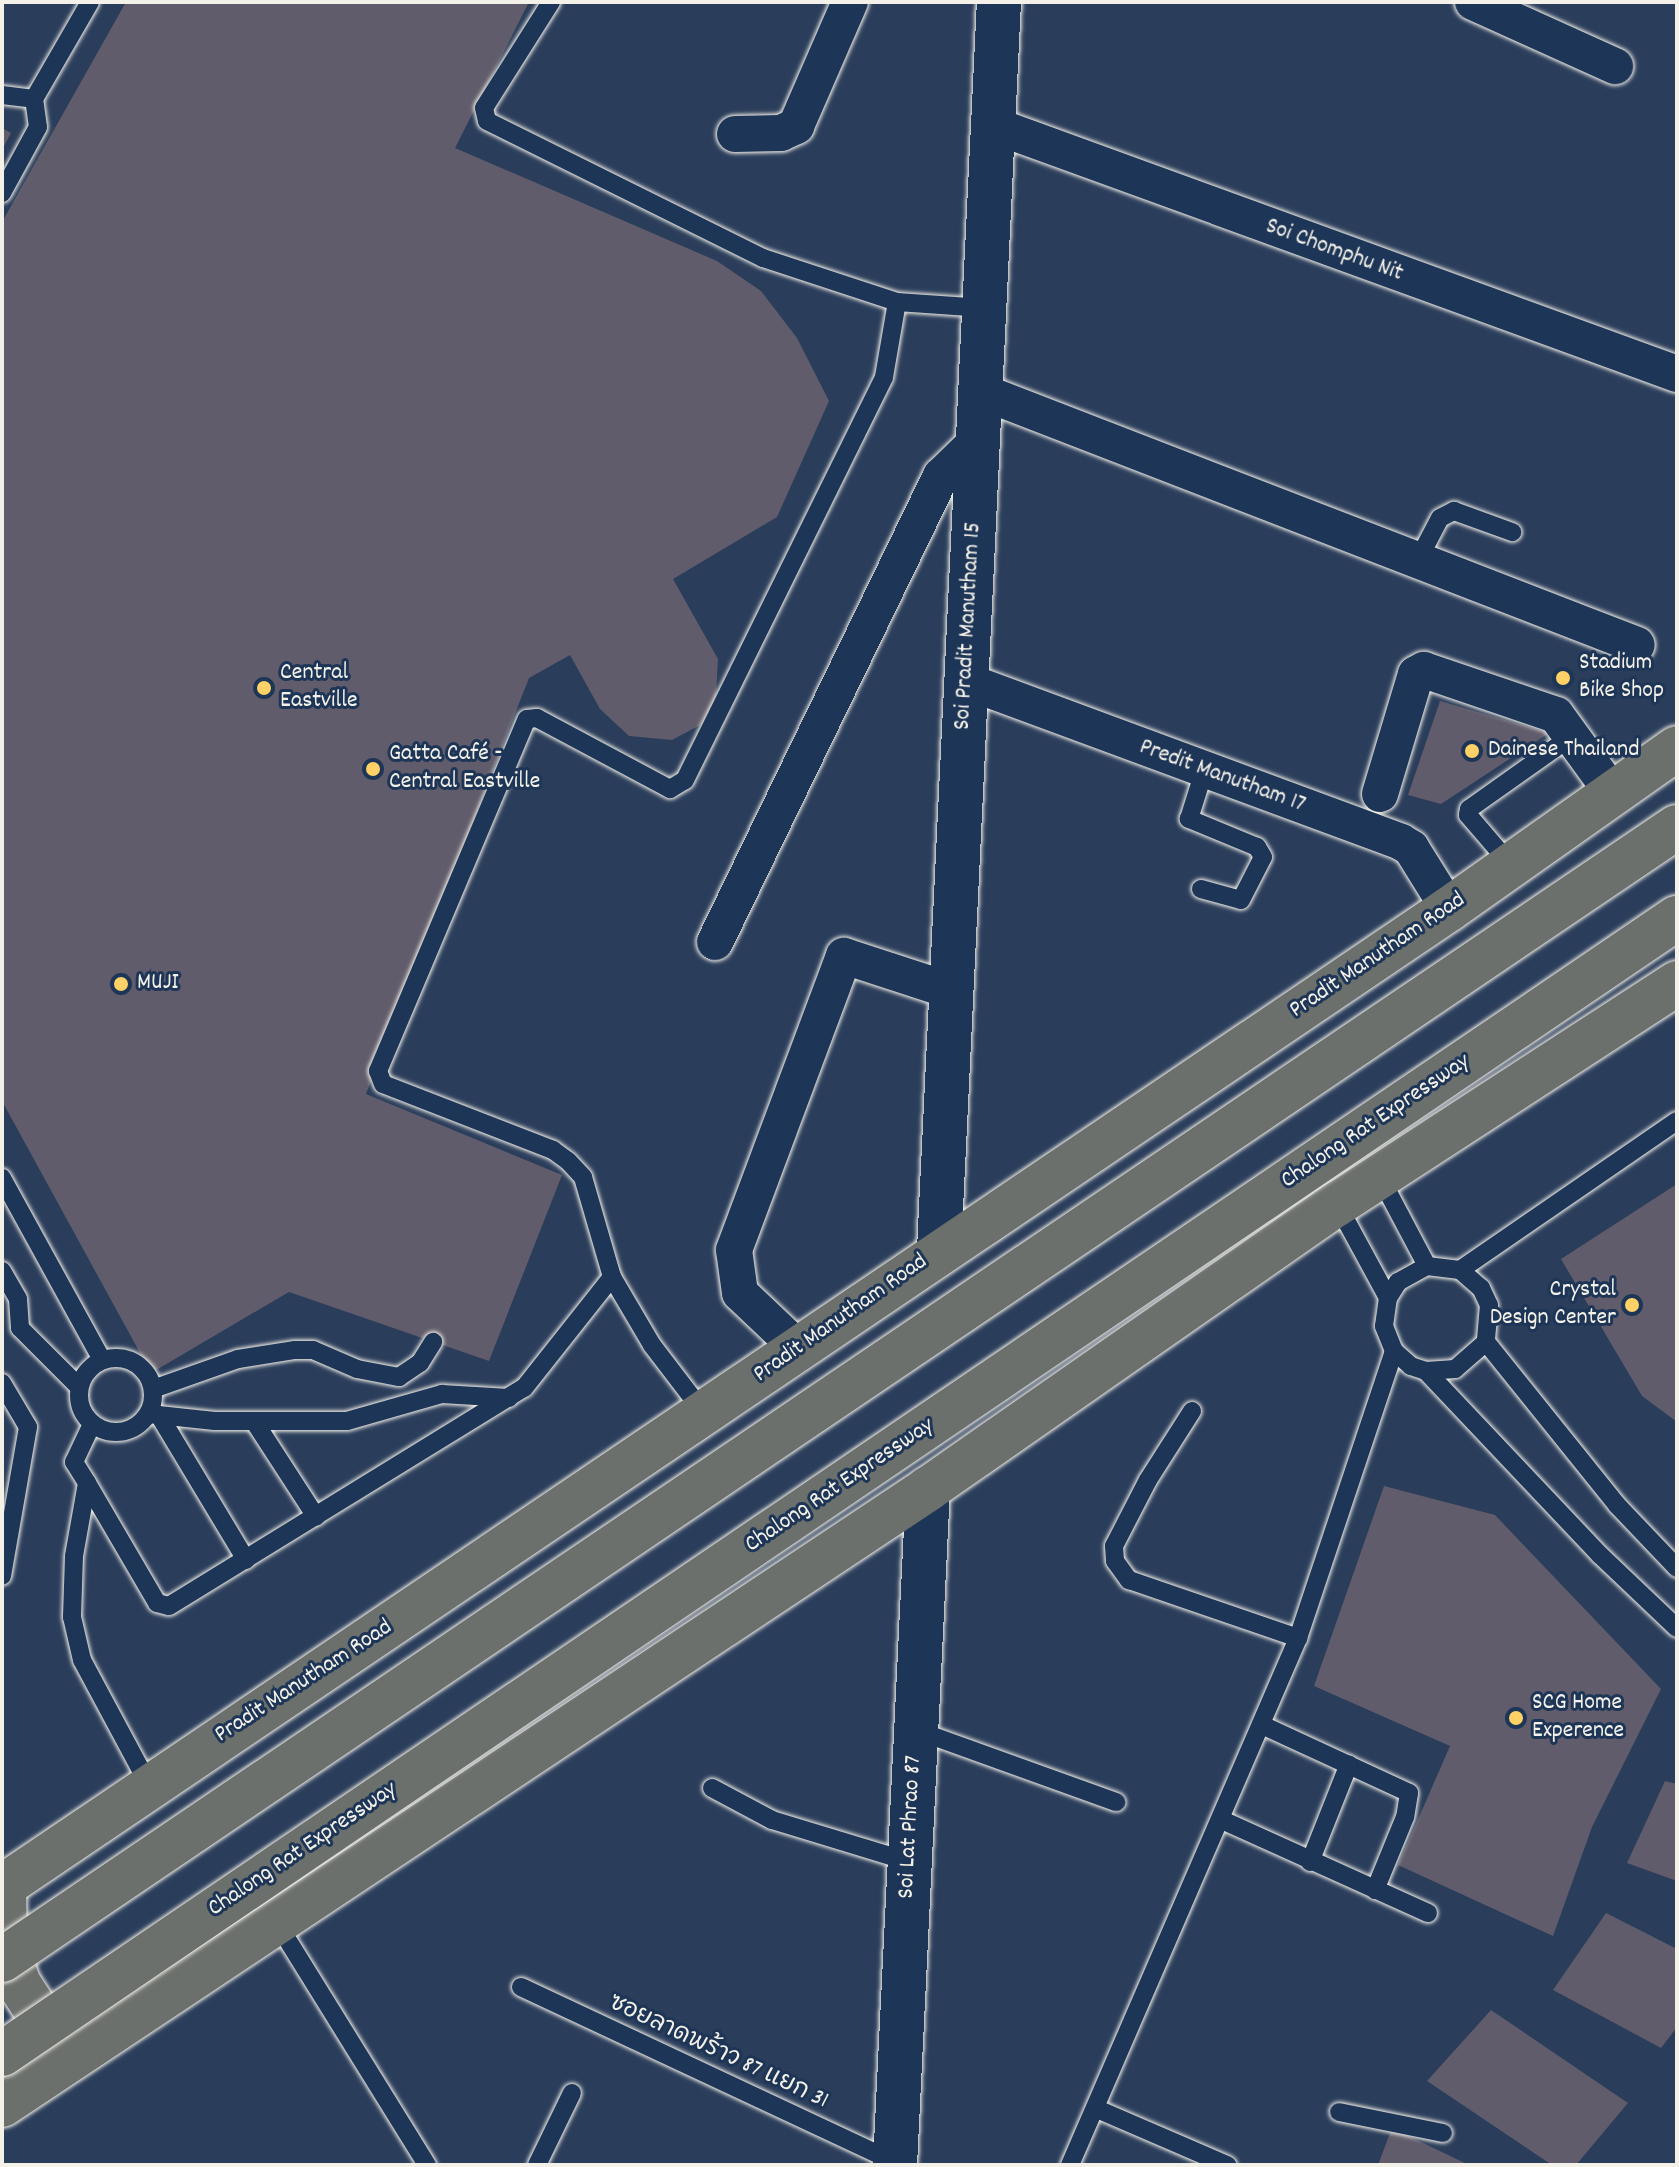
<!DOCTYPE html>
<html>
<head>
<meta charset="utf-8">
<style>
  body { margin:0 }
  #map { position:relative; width:1679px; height:2167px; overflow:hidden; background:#2a3d5b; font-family:Dekko,"Playpen Sans Thai",sans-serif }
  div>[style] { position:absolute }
  .building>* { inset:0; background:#605c6b }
  .roads { filter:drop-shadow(0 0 2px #f4f1e8) drop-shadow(0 0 2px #f4f1e8) }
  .lane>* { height:18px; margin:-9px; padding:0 9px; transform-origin:9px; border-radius:9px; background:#1d3557 }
  .lane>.ring { margin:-9px; padding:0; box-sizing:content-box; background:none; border:18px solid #1d3557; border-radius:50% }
  .street>* { height:36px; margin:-18px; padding:0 18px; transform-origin:18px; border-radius:18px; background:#1d3557 }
  .secondary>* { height:44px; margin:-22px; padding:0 22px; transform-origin:22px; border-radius:22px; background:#1d3557 }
  .primary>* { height:44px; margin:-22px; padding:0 22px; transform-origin:22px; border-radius:22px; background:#6c706d }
  .bridges { filter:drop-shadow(0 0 2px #f4f1e8) drop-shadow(0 0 2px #f4f1e8) }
  .highway-bridge>* { height:44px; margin:-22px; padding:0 22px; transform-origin:22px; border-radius:22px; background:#6c706d }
  .dots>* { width:22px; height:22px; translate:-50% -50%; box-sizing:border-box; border:4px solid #1d3557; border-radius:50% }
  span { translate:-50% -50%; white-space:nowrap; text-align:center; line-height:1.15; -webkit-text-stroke:6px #1d3557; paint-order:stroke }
  .street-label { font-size:24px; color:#f4f1e8 }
  .poi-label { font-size:24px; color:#f4f1e8 }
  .left { translate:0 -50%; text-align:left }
  .right { translate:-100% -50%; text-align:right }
  .frame { position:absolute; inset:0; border:4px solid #f4f1e8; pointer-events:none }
</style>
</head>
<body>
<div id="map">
  <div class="building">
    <i style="clip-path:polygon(126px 2px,529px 2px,455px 148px,717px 261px,761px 291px,797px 338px,829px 401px,777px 517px,673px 579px,718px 659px,716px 697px,702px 724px,672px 740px,629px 736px,600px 709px,570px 655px,529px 678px,366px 1094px,562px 1175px,489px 1361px,289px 1292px,151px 1373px,2px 1101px,2px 222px)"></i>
    <i style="clip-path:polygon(2px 128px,11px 133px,2px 150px)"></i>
    <i style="clip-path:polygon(1440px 701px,1549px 733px,1441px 804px,1408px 795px)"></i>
    <i style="clip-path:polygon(1677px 1184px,1677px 1422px,1642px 1396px,1561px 1259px)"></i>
    <i style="clip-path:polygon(1384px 1486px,1495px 1515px,1661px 1689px,1592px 1827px,1553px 1936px,1398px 1865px,1450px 1746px,1314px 1686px)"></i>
    <i style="clip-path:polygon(1665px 1781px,1677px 1784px,1677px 1881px,1627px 1863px)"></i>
    <i style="clip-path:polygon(1606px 1913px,1677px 1949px,1677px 2027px,1661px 2048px,1553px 1990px)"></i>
    <i style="clip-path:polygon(1491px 2010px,1628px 2103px,1576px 2165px,1552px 2165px,1427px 2081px)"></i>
    <i style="clip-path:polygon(1392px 2128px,1469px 2165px,1378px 2165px)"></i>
  </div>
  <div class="roads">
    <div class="lane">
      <i style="left:551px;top:2px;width:125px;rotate:122.3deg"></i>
      <i style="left:484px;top:108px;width:13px;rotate:77deg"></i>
      <i style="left:487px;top:121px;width:308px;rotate:26.4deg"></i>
      <i style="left:763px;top:258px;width:141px;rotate:18.2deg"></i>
      <i style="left:897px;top:302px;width:87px;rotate:3.9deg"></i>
      <i style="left:2px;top:95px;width:32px;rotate:7deg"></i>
      <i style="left:34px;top:99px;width:112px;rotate:-60deg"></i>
      <i style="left:2px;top:193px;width:75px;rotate:-61.4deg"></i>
      <i style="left:38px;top:127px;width:28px;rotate:-98deg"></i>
      <i style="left:1418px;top:560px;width:47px;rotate:-62.4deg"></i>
      <i style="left:1440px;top:518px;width:16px;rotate:-27deg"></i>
      <i style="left:1454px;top:511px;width:62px;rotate:19.9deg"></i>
      <i style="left:1511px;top:865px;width:66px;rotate:-130.7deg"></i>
      <i style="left:1468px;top:815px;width:6px;rotate:-81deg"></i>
      <i style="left:1469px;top:809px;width:126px;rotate:-35.3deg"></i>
      <i style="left:1201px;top:889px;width:41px;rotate:15.4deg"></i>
      <i style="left:1241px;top:900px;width:48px;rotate:-62.9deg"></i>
      <i style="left:1263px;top:857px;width:12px;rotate:-121deg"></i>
      <i style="left:1257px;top:847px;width:74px;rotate:-157.6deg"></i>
      <i style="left:1189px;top:819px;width:50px;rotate:-72.6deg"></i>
      <i style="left:2px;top:1178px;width:208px;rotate:61.2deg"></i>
      <i style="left:1381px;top:1179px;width:98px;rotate:62.1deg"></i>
      <i style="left:1337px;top:1204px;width:107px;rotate:61.5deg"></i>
      <i style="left:1460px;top:1270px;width:28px;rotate:41deg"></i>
      <i style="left:1481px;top:1288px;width:19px;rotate:65deg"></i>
      <i style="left:1489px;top:1305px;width:37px;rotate:95deg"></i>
      <i style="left:1486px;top:1342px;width:41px;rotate:138.9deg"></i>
      <i style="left:1455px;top:1369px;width:29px;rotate:176deg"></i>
      <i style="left:1426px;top:1371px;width:16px;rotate:-162deg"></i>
      <i style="left:1411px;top:1366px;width:23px;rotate:-139deg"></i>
      <i style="left:1394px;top:1351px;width:27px;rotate:-112deg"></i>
      <i style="left:1384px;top:1326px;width:28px;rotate:-82deg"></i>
      <i style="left:1388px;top:1298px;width:19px;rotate:-58deg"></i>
      <i style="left:1398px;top:1282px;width:33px;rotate:-29deg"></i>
      <i style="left:1427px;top:1266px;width:33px;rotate:7deg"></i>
      <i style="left:1460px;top:1270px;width:263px;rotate:-34.5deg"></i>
      <i style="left:2px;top:1271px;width:32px;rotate:60deg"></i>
      <i style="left:18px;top:1299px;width:29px;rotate:86deg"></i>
      <i style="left:20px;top:1328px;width:83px;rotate:45deg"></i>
      <i style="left:1486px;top:1342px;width:209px;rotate:51.2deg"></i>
      <i style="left:1617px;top:1505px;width:87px;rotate:46.4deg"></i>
      <i class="ring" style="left:79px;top:1358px;width:56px;height:56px"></i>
      <i style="left:1426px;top:1371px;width:253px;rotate:46.6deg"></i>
      <i style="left:1600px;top:1555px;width:106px;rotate:43.5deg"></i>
      <i style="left:2px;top:1383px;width:51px;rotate:59.4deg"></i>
      <i style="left:28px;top:1427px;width:151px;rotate:99.9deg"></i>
      <i style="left:153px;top:1389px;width:90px;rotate:-19.4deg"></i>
      <i style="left:238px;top:1359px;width:58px;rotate:-9deg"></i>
      <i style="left:295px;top:1350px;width:18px"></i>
      <i style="left:313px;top:1350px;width:48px;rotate:23.4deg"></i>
      <i style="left:357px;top:1369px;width:43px;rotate:10.8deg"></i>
      <i style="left:399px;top:1377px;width:25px;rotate:-34deg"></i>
      <i style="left:420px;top:1363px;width:25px;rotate:-58deg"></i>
      <i style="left:1192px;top:1411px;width:82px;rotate:122.5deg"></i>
      <i style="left:1148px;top:1480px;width:74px;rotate:117.3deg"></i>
      <i style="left:1114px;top:1546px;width:15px;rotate:86deg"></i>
      <i style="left:1115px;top:1561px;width:24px;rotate:54deg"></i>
      <i style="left:1129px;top:1580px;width:179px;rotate:18.9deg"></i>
      <i style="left:704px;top:1413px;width:86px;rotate:-127.4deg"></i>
      <i style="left:652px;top:1345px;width:79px;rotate:-120.5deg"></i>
      <i style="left:612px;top:1277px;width:104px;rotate:-106.2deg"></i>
      <i style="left:583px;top:1177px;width:22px;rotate:-133deg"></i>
      <i style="left:568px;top:1161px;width:19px;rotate:-144deg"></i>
      <i style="left:553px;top:1150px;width:182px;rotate:-158.8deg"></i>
      <i style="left:383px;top:1084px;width:14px;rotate:-111deg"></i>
      <i style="left:378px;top:1071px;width:382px;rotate:-67.1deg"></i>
      <i style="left:527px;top:719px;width:10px;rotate:-6deg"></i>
      <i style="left:537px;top:718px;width:151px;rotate:28.1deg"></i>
      <i style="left:670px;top:789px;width:17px;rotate:-31deg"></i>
      <i style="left:685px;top:780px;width:449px;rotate:-63.7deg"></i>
      <i style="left:884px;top:377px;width:76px;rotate:-80.2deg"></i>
      <i style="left:149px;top:1414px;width:66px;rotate:6.1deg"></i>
      <i style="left:215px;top:1421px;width:132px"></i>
      <i style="left:347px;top:1421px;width:99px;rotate:-15.9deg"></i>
      <i style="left:442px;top:1394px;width:67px;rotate:3.4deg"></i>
      <i style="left:159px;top:1415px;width:169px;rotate:59deg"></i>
      <i style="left:254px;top:1421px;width:114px;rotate:57.1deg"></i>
      <i style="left:92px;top:1424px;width:42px;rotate:115.3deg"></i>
      <i style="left:74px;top:1462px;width:25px;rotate:58deg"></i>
      <i style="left:87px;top:1483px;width:74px;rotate:100.1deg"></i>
      <i style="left:74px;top:1556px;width:61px;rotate:91.9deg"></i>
      <i style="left:72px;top:1617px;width:44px;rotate:76.9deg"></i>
      <i style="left:82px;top:1660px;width:142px;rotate:61.8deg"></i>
      <i style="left:87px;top:1483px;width:139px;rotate:59.7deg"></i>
      <i style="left:157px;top:1603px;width:12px;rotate:14deg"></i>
      <i style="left:169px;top:1606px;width:417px;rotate:-31.6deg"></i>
      <i style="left:524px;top:1388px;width:142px;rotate:-51.6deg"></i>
      <i style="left:1262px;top:1725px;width:162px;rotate:24.8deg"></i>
      <i style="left:1409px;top:1793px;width:24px;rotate:99deg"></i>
      <i style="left:1405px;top:1817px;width:79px;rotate:112.3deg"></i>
      <i style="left:916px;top:1730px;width:213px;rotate:19.8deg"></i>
      <i style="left:712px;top:1788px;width:68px;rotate:28.1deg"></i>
      <i style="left:772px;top:1820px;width:144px;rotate:16.9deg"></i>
      <i style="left:1222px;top:1820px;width:226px;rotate:24.3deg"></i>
      <i style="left:1310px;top:1862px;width:105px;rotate:-68.3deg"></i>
      <i style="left:277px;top:1923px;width:285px;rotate:58.2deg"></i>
      <i style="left:521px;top:1987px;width:413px;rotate:25.1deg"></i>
      <i style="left:1097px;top:2109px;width:142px;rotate:23.3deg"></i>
      <i style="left:1339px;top:2112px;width:106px;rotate:11.4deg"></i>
      <i style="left:537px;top:2165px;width:80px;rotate:-64.1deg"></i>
      <i style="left:1070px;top:2165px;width:574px;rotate:-66.6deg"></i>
      <i style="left:1298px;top:1638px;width:303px;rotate:-71.5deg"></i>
    </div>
    <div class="street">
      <i style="left:1473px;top:2px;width:156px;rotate:24.3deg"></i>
      <i style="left:993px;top:125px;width:728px;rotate:20deg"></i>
      <i style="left:735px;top:134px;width:46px;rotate:-1.2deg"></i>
      <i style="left:781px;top:133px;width:17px;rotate:-25deg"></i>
      <i style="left:796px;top:126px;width:135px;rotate:-66.5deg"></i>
      <i style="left:980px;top:391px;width:704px;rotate:21.14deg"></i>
      <i style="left:966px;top:681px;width:464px;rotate:20.3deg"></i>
      <i style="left:1401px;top:842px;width:12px;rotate:31deg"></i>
      <i style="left:1411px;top:848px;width:72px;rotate:58.1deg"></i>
      <i style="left:1380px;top:794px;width:125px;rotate:-73.3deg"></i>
      <i style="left:1416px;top:674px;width:9px;rotate:-27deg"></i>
      <i style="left:1424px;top:670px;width:139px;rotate:18.8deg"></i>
      <i style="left:1556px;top:715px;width:95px;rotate:54deg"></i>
      <i style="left:715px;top:942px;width:518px;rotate:-64.13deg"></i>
      <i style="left:941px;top:476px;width:52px;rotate:-44.2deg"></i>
      <i style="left:799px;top:1349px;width:81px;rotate:-136.5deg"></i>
      <i style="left:740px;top:1293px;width:43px;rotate:-97.9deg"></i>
      <i style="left:734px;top:1250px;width:314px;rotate:-69.5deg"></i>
      <i style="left:844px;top:956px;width:114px;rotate:18deg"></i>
    </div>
    <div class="secondary">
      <i style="left:939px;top:1250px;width:1249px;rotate:-87.25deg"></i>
      <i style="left:895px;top:2165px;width:677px;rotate:-87.21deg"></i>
    </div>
    <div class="primary">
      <i style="left:4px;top:1886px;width:59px;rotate:89deg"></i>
      <i style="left:5px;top:1945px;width:41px;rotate:70.3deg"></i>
      <i style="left:19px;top:1984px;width:38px;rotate:57deg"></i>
      <i style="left:40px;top:2016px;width:33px;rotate:31deg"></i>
      <i style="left:68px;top:2033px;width:16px;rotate:-7deg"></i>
      <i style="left:2px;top:1887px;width:1747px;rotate:-34.05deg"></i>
      <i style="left:1449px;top:909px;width:279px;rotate:-35.2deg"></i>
      <i style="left:2px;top:2105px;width:1112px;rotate:-33.63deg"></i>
      <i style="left:928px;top:1489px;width:499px;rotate:-34.9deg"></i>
      <i style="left:1337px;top:1204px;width:406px;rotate:-33deg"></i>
    </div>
  </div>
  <div class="bridges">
    <div class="highway-bridge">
      <i style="left:2px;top:1960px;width:2022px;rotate:-34.08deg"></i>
      <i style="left:2px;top:2054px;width:2024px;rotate:-34.15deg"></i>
    </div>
  </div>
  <div class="dots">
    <i style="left:1563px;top:678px;background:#ffd166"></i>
    <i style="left:264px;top:688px;background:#ffd166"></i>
    <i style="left:1472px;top:751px;background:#ffd166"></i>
    <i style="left:373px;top:769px;background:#ffd166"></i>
    <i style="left:121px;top:984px;background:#ffd166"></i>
    <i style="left:1632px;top:1305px;background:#ffd166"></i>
    <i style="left:1516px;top:1718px;background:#ffd166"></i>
  </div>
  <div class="street-label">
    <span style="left:1334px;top:251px;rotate:20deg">Soi Chomphu Nit</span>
    <span style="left:969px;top:626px;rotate:-87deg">Soi Pradit Manutham 15</span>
    <span style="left:1222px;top:777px;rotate:20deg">Predit Manutham 17</span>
    <span style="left:1378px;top:956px;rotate:-34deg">Pradit Manutham Road</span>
    <span style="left:1376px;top:1122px;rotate:-34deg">Chalong Rat Expressway</span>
    <span style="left:841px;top:1319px;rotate:-35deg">Pradit Manutham Road</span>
    <span style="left:840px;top:1486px;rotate:-34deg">Chalong Rat Expressway</span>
    <span style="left:304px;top:1682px;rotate:-33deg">Pradit Manutham Road</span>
    <span style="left:911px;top:1827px;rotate:-87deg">Soi Lat Phrao 87</span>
    <span style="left:303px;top:1850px;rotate:-34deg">Chalong Rat Expressway</span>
    <span style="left:718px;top:2053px;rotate:25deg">ซอยลาดพร้าว 87 แยก 31</span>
  </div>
  <div class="poi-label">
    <span class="left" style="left:1579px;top:678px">Stadium<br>Bike Shop</span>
    <span class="left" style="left:280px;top:688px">Central<br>Eastville</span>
    <span class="left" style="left:1488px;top:751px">Dainese Thailand</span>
    <span class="left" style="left:389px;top:769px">Gatta Café -<br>Central Eastville</span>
    <span class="left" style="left:137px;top:984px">MUJI</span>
    <span class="right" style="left:1616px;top:1305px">Crystal<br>Design Center</span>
    <span class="left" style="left:1532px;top:1718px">SCG Home<br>Experence</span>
  </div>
  <div class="frame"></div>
</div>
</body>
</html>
